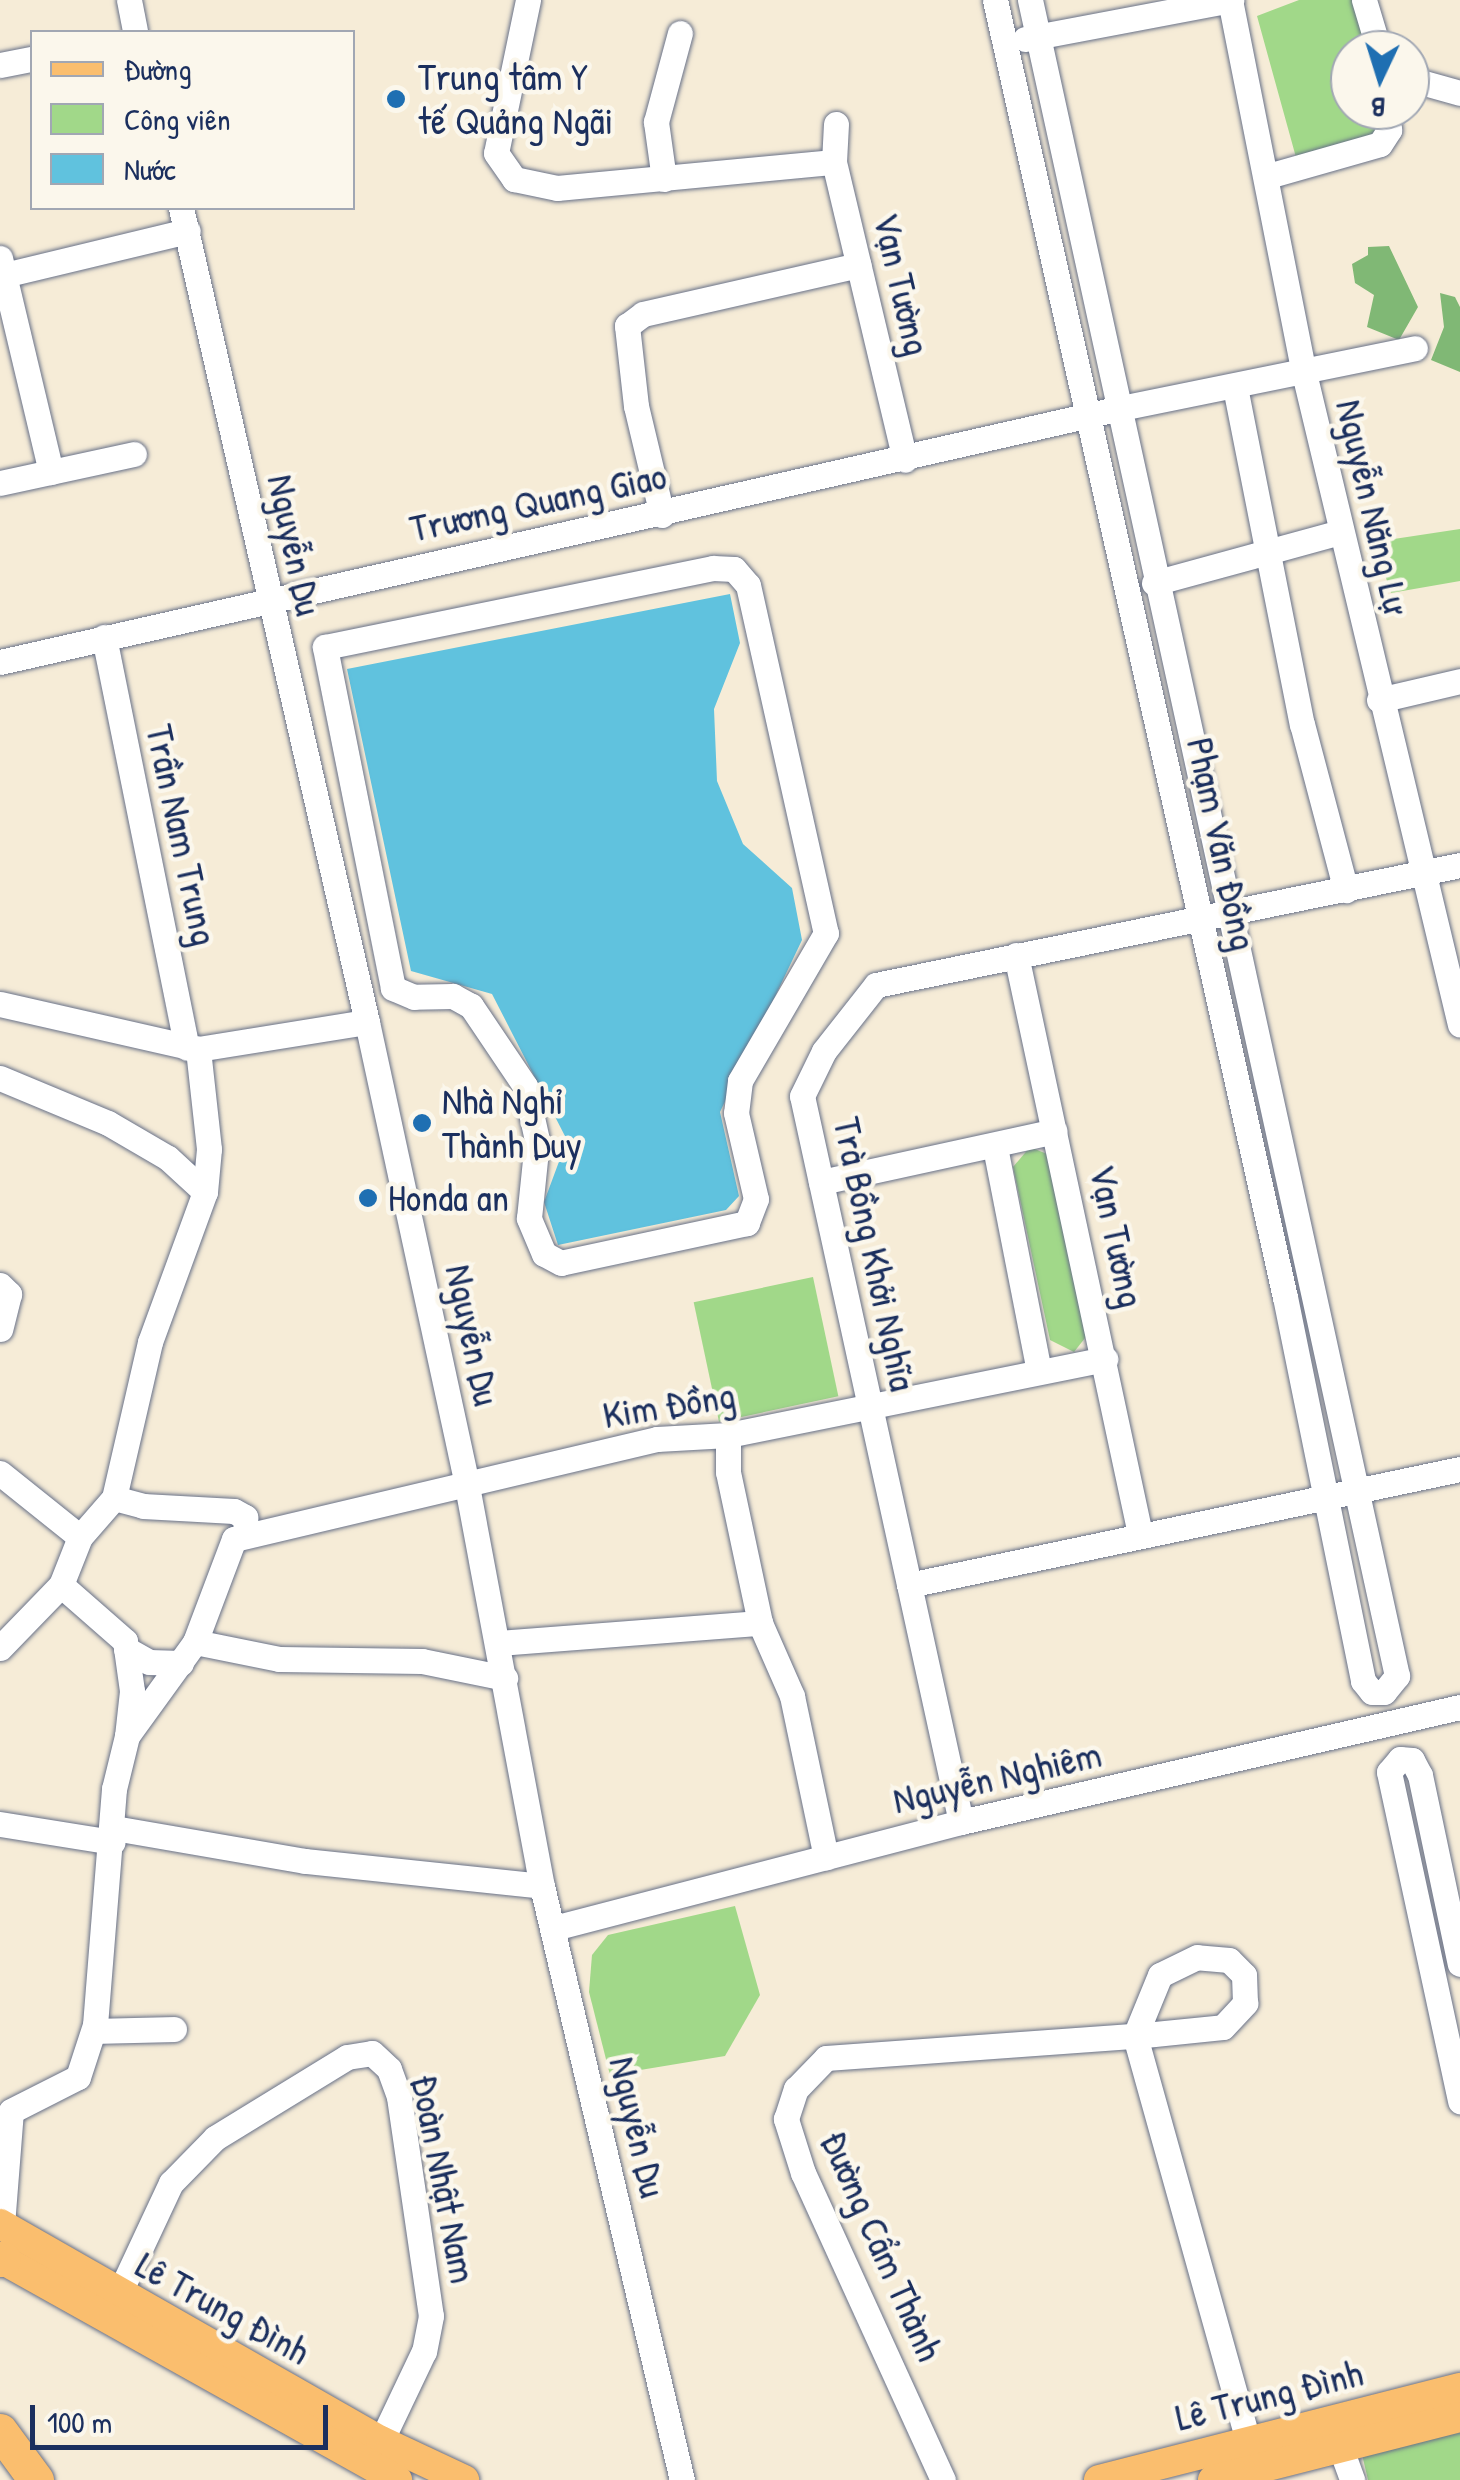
<!DOCTYPE html>
<html>
<head>
<meta charset="utf-8">
<style>
  body { margin:0 }
  #map { position:relative; width:1460px; height:2480px; overflow:hidden; background:#f6ecd7; font-family:"Patrick Hand",sans-serif }
  div>[style] { position:absolute }
  .green>* { inset:0; background:#a1d889; transform-origin:0 0 }
  .forest>* { inset:0; background:#80b875 }
  .water>* { inset:0; background:#60c2de }
  .roads { filter:drop-shadow(0 0 2px #687188) drop-shadow(0 0 2px #687188) }
  .minor>* { height:25px; margin:-12.5px; padding:0 12.5px; transform-origin:12.5px; border-radius:12.5px; background:#fff }
  .major>* { height:30px; margin:-15px; padding:0 15px; transform-origin:15px; border-radius:15px; background:#fabe6e }
  .highway>* { height:35px; margin:-17.5px; padding:0 17.5px; transform-origin:17.5px; border-radius:17.5px; background:#fabe6e }
  .dots>* { width:28px; height:28px; translate:-50% -50%; box-sizing:border-box; border:5px solid #fbf7ec; border-radius:50% }
  span { translate:-50% -50%; white-space:nowrap; text-align:center; line-height:1.15; -webkit-text-stroke:9px #fbf7ec; paint-order:stroke }
  .poi-label { font-size:38px; color:#1b2f5e }
  .left { translate:0 -50%; text-align:left }
  .street-label { font-size:38px; color:#1b2f5e }
  .legend { position:absolute; left:30px; top:30px; width:325px; height:180px; box-sizing:border-box; background:#fbf7ec; border:2px solid #a1a7b3; margin:0; padding:12px 18px; list-style:none; font-size:30px; color:#1b2f5e }
  .legend li { display:flex; align-items:center; gap:20px; height:50px }
  .legend b { width:50px; border:2px solid #a1a7b3 }
  .north { position:absolute; left:1330px; top:30px; width:100px; height:100px; box-sizing:border-box; background:#fbf7ec; border:2px solid #a1a7b3; border-radius:50%; rotate:184deg; font-size:28px; font-weight:700; line-height:40px; text-align:center; color:#1b2f5e }
  .north::after { content:''; display:block; margin:auto; width:35px; height:45px; background:#1f6fb2; clip-path:polygon(50% 0,100% 100%,50% 72%,0 100%) }
  .scale { position:absolute; left:30px; top:2405px; width:298px; height:45px; box-sizing:border-box; border:5px solid #1b2f5e; border-top:0; padding-left:12px; font-size:30px; line-height:35px; white-space:nowrap; color:#1b2f5e; -webkit-text-stroke:8px #fbf7ec; paint-order:stroke }
</style>
</head>
<body>
<div id="map">
  <div class="green">
    <i style="clip-path:polygon(1299px 0,1364px 0,1375px 50px,1350px 50px,1350px 110px,1388px 110px,1394px 135px,1297px 161px,1257px 16px)"></i>
    <i style="clip-path:polygon(1460px 529px,1460px 581px,1391px 593px,1374px 542px)"></i>
    <i style="clip-path:polygon(1030px 1147px,1052px 1156px,1089px 1333px,1074px 1352px,1050px 1340px,1013px 1167px)"></i>
    <i style="left:813px;top:1277px;width:122px;height:122px;rotate:78deg"></i>
    <i style="clip-path:polygon(735px 1906px,760px 1995px,725px 2056px,610px 2075px,589px 1992px,592px 1955px,608px 1935px)"></i>
    <i style="clip-path:polygon(1460px 2426px,1460px 2480px,1368px 2480px,1361px 2450px)"></i>
  </div>
  <div class="forest">
    <i style="clip-path:polygon(1389px 246px,1418px 307px,1399px 340px,1367px 327px,1374px 295px,1355px 283px,1352px 264px,1368px 255px,1368px 247px)"></i>
    <i style="clip-path:polygon(1440px 293px,1455px 297px,1460px 307px,1460px 372px,1431px 360px,1444px 327px)"></i>
  </div>
  <div class="water">
    <i style="clip-path:polygon(730px 594px,740px 643px,714px 709px,717px 781px,743px 844px,792px 888px,802px 940px,720px 1112px,739px 1196px,726px 1210px,558px 1245px,544px 1202px,567px 1140px,492px 994px,411px 971px,347px 669px)"></i>
  </div>
  <div class="roads">
    <div class="minor">
      <i style="left:129px;top:0;width:33px;rotate:79deg"></i>
      <i style="left:528px;top:0;width:156px;rotate:101.8deg"></i>
      <i style="left:496px;top:153px;width:32px;rotate:55deg"></i>
      <i style="left:514px;top:179px;width:44px;rotate:11.8deg"></i>
      <i style="left:557px;top:188px;width:278px;rotate:-5.4deg"></i>
      <i style="left:995px;top:0;width:1329px;rotate:77.4deg"></i>
      <i style="left:1285px;top:1297px;width:392px;rotate:78.5deg"></i>
      <i style="left:1363px;top:1681px;width:14px;rotate:51deg"></i>
      <i style="left:1372px;top:1692px;width:12px"></i>
      <i style="left:1384px;top:1692px;width:21px;rotate:-51deg"></i>
      <i style="left:1397px;top:1676px;width:1716px;rotate:-102.35deg"></i>
      <i style="left:1230px;top:0;width:380px;rotate:78.8deg"></i>
      <i style="left:1304px;top:373px;width:670px;rotate:76.54deg"></i>
      <i style="left:1364px;top:0;width:52px;rotate:73.3deg"></i>
      <i style="left:1025px;top:39px;width:210px;rotate:-10.7deg"></i>
      <i style="left:0;top:65px;width:33px;rotate:-11deg"></i>
      <i style="left:1410px;top:79px;width:52px;rotate:15.6deg"></i>
      <i style="left:836px;top:124px;width:38px;rotate:93deg"></i>
      <i style="left:834px;top:162px;width:306px;rotate:76.6deg"></i>
      <i style="left:1268px;top:176px;width:116px;rotate:-15.9deg"></i>
      <i style="left:1380px;top:144px;width:17px;rotate:-57deg"></i>
      <i style="left:1389px;top:130px;width:20px;rotate:-96deg"></i>
      <i style="left:664px;top:179px;width:58px;rotate:-98deg"></i>
      <i style="left:656px;top:122px;width:92px;rotate:-74.9deg"></i>
      <i style="left:181px;top:208px;width:835px;rotate:77.13deg"></i>
      <i style="left:367px;top:1022px;width:475px;rotate:77.8deg"></i>
      <i style="left:467px;top:1486px;width:407px;rotate:79.4deg"></i>
      <i style="left:542px;top:1886px;width:610px;rotate:76.74deg"></i>
      <i style="left:0;top:258px;width:220px;rotate:76.6deg"></i>
      <i style="left:0;top:276px;width:193px;rotate:-13.5deg"></i>
      <i style="left:1235px;top:387px;width:344px;rotate:78.8deg"></i>
      <i style="left:1302px;top:724px;width:172px;rotate:75.2deg"></i>
      <i style="left:0;top:483px;width:137px;rotate:-12.2deg"></i>
      <i style="left:662px;top:515px;width:112px;rotate:-103.4deg"></i>
      <i style="left:636px;top:406px;width:81px;rotate:-96.4deg"></i>
      <i style="left:627px;top:326px;width:20px;rotate:-37deg"></i>
      <i style="left:643px;top:314px;width:221px;rotate:-12.8deg"></i>
      <i style="left:713px;top:568px;width:21px;rotate:3deg"></i>
      <i style="left:734px;top:569px;width:21px;rotate:49deg"></i>
      <i style="left:748px;top:585px;width:357px;rotate:77.4deg"></i>
      <i style="left:826px;top:933px;width:171px;rotate:120.2deg"></i>
      <i style="left:740px;top:1081px;width:32px;rotate:97deg"></i>
      <i style="left:736px;top:1113px;width:88px;rotate:76.9deg"></i>
      <i style="left:756px;top:1199px;width:26px;rotate:111deg"></i>
      <i style="left:747px;top:1223px;width:190px;rotate:167.9deg"></i>
      <i style="left:561px;top:1263px;width:19px;rotate:-152deg"></i>
      <i style="left:544px;top:1254px;width:39px;rotate:-113deg"></i>
      <i style="left:529px;top:1218px;width:78px;rotate:-84.1deg"></i>
      <i style="left:537px;top:1140px;width:55px;rotate:-102.5deg"></i>
      <i style="left:525px;top:1086px;width:97px;rotate:-124deg"></i>
      <i style="left:471px;top:1006px;width:21px;rotate:-151deg"></i>
      <i style="left:453px;top:996px;width:39px;rotate:179deg"></i>
      <i style="left:414px;top:997px;width:23px;rotate:-157deg"></i>
      <i style="left:393px;top:988px;width:348px;rotate:-101.3deg"></i>
      <i style="left:325px;top:647px;width:396px;rotate:-11.5deg"></i>
      <i style="left:1154px;top:583px;width:194px;rotate:-15.3deg"></i>
      <i style="left:104px;top:637px;width:419px;rotate:78.6deg"></i>
      <i style="left:0;top:662px;width:1144px;rotate:-12.77deg"></i>
      <i style="left:1116px;top:409px;width:305px;rotate:-11.5deg"></i>
      <i style="left:1379px;top:700px;width:83px;rotate:-13.2deg"></i>
      <i style="left:1016px;top:955px;width:592px;rotate:77.91deg"></i>
      <i style="left:0;top:1004px;width:203px;rotate:12.8deg"></i>
      <i style="left:198px;top:1049px;width:171px;rotate:-9.1deg"></i>
      <i style="left:0;top:1078px;width:117px;rotate:22.6deg"></i>
      <i style="left:108px;top:1123px;width:69px;rotate:30.3deg"></i>
      <i style="left:168px;top:1158px;width:50px;rotate:42.6deg"></i>
      <i style="left:995px;top:1147px;width:228px;rotate:78.9deg"></i>
      <i style="left:821px;top:1182px;width:239px;rotate:-12.3deg"></i>
      <i style="left:0;top:1285px;width:13px;rotate:45deg"></i>
      <i style="left:9px;top:1294px;width:36px;rotate:104deg"></i>
      <i style="left:728px;top:1435px;width:37px;rotate:90deg"></i>
      <i style="left:728px;top:1472px;width:154px;rotate:78deg"></i>
      <i style="left:760px;top:1623px;width:80px;rotate:66.3deg"></i>
      <i style="left:792px;top:1696px;width:165px;rotate:78.1deg"></i>
      <i style="left:0;top:1473px;width:102px;rotate:38.7deg"></i>
      <i style="left:114px;top:1498px;width:30px;rotate:15deg"></i>
      <i style="left:143px;top:1506px;width:91px;rotate:3.1deg"></i>
      <i style="left:234px;top:1511px;width:13px;rotate:29deg"></i>
      <i style="left:245px;top:1517px;width:14px;rotate:86deg"></i>
      <i style="left:61px;top:1585px;width:85px;rotate:41.2deg"></i>
      <i style="left:125px;top:1641px;width:50px;rotate:82deg"></i>
      <i style="left:132px;top:1691px;width:45px;rotate:96.3deg"></i>
      <i style="left:909px;top:1585px;width:563px;rotate:-11.89deg"></i>
      <i style="left:195px;top:1642px;width:86px;rotate:11.4deg"></i>
      <i style="left:279px;top:1659px;width:143px;rotate:0.8deg"></i>
      <i style="left:422px;top:1661px;width:85px;rotate:11.6deg"></i>
      <i style="left:498px;top:1643px;width:263px;rotate:-4.4deg"></i>
      <i style="left:0;top:1648px;width:88px;rotate:-45.9deg"></i>
      <i style="left:61px;top:1585px;width:52px;rotate:-68.4deg"></i>
      <i style="left:80px;top:1537px;width:52px;rotate:-48.9deg"></i>
      <i style="left:114px;top:1498px;width:160px;rotate:-77deg"></i>
      <i style="left:150px;top:1342px;width:160px;rotate:-69.9deg"></i>
      <i style="left:205px;top:1192px;width:43px;rotate:-84.7deg"></i>
      <i style="left:209px;top:1149px;width:101px;rotate:-96.3deg"></i>
      <i style="left:126px;top:1649px;width:26px;rotate:29deg"></i>
      <i style="left:149px;top:1662px;width:32px;rotate:2deg"></i>
      <i style="left:1400px;top:1759px;width:17px;rotate:130deg"></i>
      <i style="left:1389px;top:1772px;width:337px;rotate:77.8deg"></i>
      <i style="left:1400px;top:1759px;width:12px;rotate:5deg"></i>
      <i style="left:1412px;top:1760px;width:17px;rotate:62deg"></i>
      <i style="left:1420px;top:1775px;width:193px;rotate:78.1deg"></i>
      <i style="left:961px;top:1822px;width:743px;rotate:-102.35deg"></i>
      <i style="left:802px;top:1096px;width:50px;rotate:-63.9deg"></i>
      <i style="left:824px;top:1051px;width:84px;rotate:-51.8deg"></i>
      <i style="left:876px;top:985px;width:596px;rotate:-11.61deg"></i>
      <i style="left:0;top:1824px;width:114px;rotate:9.1deg"></i>
      <i style="left:114px;top:1828px;width:194px;rotate:9.8deg"></i>
      <i style="left:305px;top:1861px;width:238px;rotate:6deg"></i>
      <i style="left:554px;top:1928px;width:421px;rotate:-14.6deg"></i>
      <i style="left:961px;top:1822px;width:512px;rotate:-12.98deg"></i>
      <i style="left:94px;top:2031px;width:80px;rotate:-1.4deg"></i>
      <i style="left:2px;top:2225px;width:114px;rotate:-85.5deg"></i>
      <i style="left:11px;top:2111px;width:75px;rotate:-26.9deg"></i>
      <i style="left:78px;top:2077px;width:55px;rotate:-71.9deg"></i>
      <i style="left:95px;top:2025px;width:237px;rotate:-85.4deg"></i>
      <i style="left:114px;top:1789px;width:55px;rotate:-76.2deg"></i>
      <i style="left:127px;top:1736px;width:116px;rotate:-54.1deg"></i>
      <i style="left:195px;top:1642px;width:110px;rotate:-69.3deg"></i>
      <i style="left:234px;top:1539px;width:435px;rotate:-13.3deg"></i>
      <i style="left:657px;top:1439px;width:71px;rotate:-3.2deg"></i>
      <i style="left:728px;top:1435px;width:385px;rotate:-11.4deg"></i>
      <i style="left:118px;top:2296px;width:125px;rotate:-64.9deg"></i>
      <i style="left:171px;top:2183px;width:63px;rotate:-45.6deg"></i>
      <i style="left:215px;top:2138px;width:155px;rotate:-31.5deg"></i>
      <i style="left:347px;top:2057px;width:25px;rotate:-9deg"></i>
      <i style="left:372px;top:2053px;width:23px;rotate:43deg"></i>
      <i style="left:389px;top:2069px;width:30px;rotate:70deg"></i>
      <i style="left:399px;top:2097px;width:221px;rotate:81.7deg"></i>
      <i style="left:431px;top:2316px;width:36px;rotate:101deg"></i>
      <i style="left:424px;top:2351px;width:100px;rotate:115.5deg"></i>
      <i style="left:1341px;top:2449px;width:33px;rotate:70deg"></i>
      <i style="left:943px;top:2480px;width:337px;rotate:-114.5deg"></i>
      <i style="left:803px;top:2173px;width:57px;rotate:-107.5deg"></i>
      <i style="left:786px;top:2119px;width:32px;rotate:-72deg"></i>
      <i style="left:796px;top:2089px;width:43px;rotate:-45.9deg"></i>
      <i style="left:826px;top:2058px;width:310px;rotate:-4.1deg"></i>
      <i style="left:1135px;top:2036px;width:88px;rotate:-5.8deg"></i>
      <i style="left:1223px;top:2027px;width:33px;rotate:-47deg"></i>
      <i style="left:1245px;top:2003px;width:28px;rotate:-92deg"></i>
      <i style="left:1244px;top:1975px;width:21px;rotate:-135deg"></i>
      <i style="left:1229px;top:1960px;width:32px;rotate:-175deg"></i>
      <i style="left:1197px;top:1957px;width:41px;rotate:154.1deg"></i>
      <i style="left:1160px;top:1975px;width:66px;rotate:112.3deg"></i>
      <i style="left:1135px;top:2036px;width:420px;rotate:74.4deg"></i>
    </div>
    <div class="major">
      <i style="left:0;top:2224px;width:438px;rotate:29.7deg"></i>
      <i style="left:381px;top:2441px;width:92px;rotate:25.2deg"></i>
      <i style="left:0;top:2258px;width:455px;rotate:29.2deg"></i>
      <i style="left:1099px;top:2480px;width:373px;rotate:-14.3deg"></i>
      <i style="left:1213px;top:2480px;width:255px;rotate:-14.3deg"></i>
    </div>
    <div class="highway">
      <i style="left:0;top:2259px;width:3px"></i>
      <i style="left:0;top:2431px;width:61px;rotate:53.7deg"></i>
    </div>
  </div>
  <div class="dots">
    <i style="left:396px;top:99px;background:#1f6fb2"></i>
    <i style="left:422px;top:1123px;background:#1f6fb2"></i>
    <i style="left:368px;top:1198px;background:#1f6fb2"></i>
  </div>
  <div class="poi-label">
    <span class="left" style="left:418px;top:99px">Trung tâm Y<br>tế Quảng Ngãi</span>
    <span class="left" style="left:442px;top:1123px">Nhà Nghỉ<br>Thành Duy</span>
    <span class="left" style="left:388px;top:1198px">Honda an</span>
  </div>
  <div class="street-label">
    <span style="left:902px;top:284px;rotate:77deg">Vạn Tường</span>
    <span style="left:538px;top:502px;rotate:-12deg">Trương Quang Giao</span>
    <span style="left:1373px;top:506px;rotate:77deg">Nguyễn Năng Lự</span>
    <span style="left:295px;top:545px;rotate:78deg">Nguyễn Du</span>
    <span style="left:182px;top:835px;rotate:78deg">Trần Nam Trung</span>
    <span style="left:1222px;top:844px;rotate:78deg">Phạm Văn Đồng</span>
    <span style="left:1117px;top:1236px;rotate:78deg">Vạn Tường</span>
    <span style="left:875px;top:1254px;rotate:78deg">Trà Bồng Khởi Nghĩa</span>
    <span style="left:473px;top:1335px;rotate:78deg">Nguyễn Du</span>
    <span style="left:669px;top:1405px;rotate:-9deg">Kim Đồng</span>
    <span style="left:997px;top:1777px;rotate:-13deg">Nguyễn Nghiêm</span>
    <span style="left:638px;top:2127px;rotate:77deg">Nguyễn Du</span>
    <span style="left:444px;top:2179px;rotate:79deg">Đoàn Nhật Nam</span>
    <span style="left:882px;top:2246px;rotate:66deg">Đường Cẩm Thành</span>
    <span style="left:223px;top:2308px;rotate:29deg">Lê Trung Đình</span>
    <span style="left:1269px;top:2395px;rotate:-14deg">Lê Trung Đình</span>
  </div>
  <ul class="legend">
  <li><b style="height:12px;background:#fabe6e"></b>Đường</li>
  <li><b style="height:28px;background:#a1d889"></b>Công viên</li>
  <li><b style="height:28px;background:#60c2de"></b>Nước</li>
  </ul>
  <div class="north">B</div>
  <div class="scale">100 m</div>
</div>
</body>
</html>
